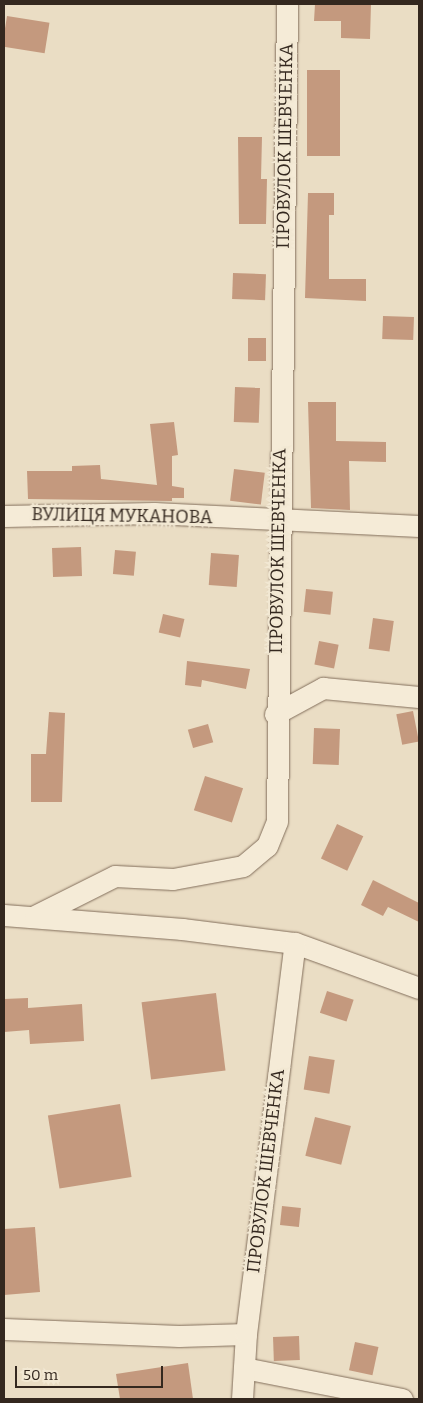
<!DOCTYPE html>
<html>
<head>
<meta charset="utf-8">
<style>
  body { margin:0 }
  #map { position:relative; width:423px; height:1403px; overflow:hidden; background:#eaddc4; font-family:Bitter,serif }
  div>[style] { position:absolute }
  .building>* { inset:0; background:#c4997e; transform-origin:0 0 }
  .roads { filter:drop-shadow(0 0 1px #836f5c) drop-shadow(0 0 1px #836f5c) }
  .minor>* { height:21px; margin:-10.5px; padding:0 10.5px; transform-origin:10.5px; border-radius:10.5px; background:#f5ebd7 }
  span { translate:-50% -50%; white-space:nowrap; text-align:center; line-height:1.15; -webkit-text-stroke:4.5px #f2e8d3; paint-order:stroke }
  .street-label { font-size:18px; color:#34281f }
  .frame { position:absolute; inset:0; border:5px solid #34281f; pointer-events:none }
  .scale { position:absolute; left:15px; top:1366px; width:148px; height:22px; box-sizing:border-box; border:2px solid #34281f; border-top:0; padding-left:6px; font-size:15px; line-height:18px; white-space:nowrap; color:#34281f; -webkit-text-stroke:4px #f2e8d3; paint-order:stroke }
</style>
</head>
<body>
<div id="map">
  <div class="building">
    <i style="clip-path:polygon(315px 4px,371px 4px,370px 39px,341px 38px,341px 21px,314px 21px)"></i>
    <i style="left:7px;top:16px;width:43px;height:31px;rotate:9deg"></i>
    <i style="left:307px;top:70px;width:33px;height:86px"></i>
    <i style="clip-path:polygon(238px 137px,262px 137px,261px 179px,267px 179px,266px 224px,239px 224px)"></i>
    <i style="clip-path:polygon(308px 193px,334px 193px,334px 215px,329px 215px,329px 279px,366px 279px,366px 301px,305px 298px)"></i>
    <i style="left:233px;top:273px;width:33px;height:26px;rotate:2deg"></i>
    <i style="left:383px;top:316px;width:31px;height:23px;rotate:2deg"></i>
    <i style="left:248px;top:338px;width:18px;height:23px"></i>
    <i style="left:235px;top:387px;width:25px;height:35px;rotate:2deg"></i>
    <i style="clip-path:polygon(308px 402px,336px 402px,336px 441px,386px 442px,386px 462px,349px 461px,350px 510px,311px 508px)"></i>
    <i style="clip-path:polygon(174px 422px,178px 455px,172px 456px,172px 486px,184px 488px,184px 498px,172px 498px,172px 501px,28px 499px,27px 471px,72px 471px,72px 466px,100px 465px,101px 479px,157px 485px,150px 424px)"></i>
    <i style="left:234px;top:469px;width:31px;height:32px;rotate:7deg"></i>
    <i style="left:81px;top:547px;width:29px;height:29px;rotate:88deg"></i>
    <i style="left:115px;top:550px;width:21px;height:24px;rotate:5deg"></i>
    <i style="left:211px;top:553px;width:28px;height:32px;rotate:4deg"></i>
    <i style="left:306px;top:589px;width:27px;height:23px;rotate:6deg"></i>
    <i style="left:163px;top:614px;width:22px;height:19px;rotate:13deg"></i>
    <i style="left:373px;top:618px;width:21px;height:31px;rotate:8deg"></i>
    <i style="left:319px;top:641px;width:20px;height:24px;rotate:11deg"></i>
    <i style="clip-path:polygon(187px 661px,250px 669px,246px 689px,202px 680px,201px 687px,185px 685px)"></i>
    <i style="left:413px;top:711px;width:31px;height:17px;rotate:79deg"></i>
    <i style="clip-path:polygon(49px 712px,65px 713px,62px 802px,31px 802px,31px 754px,46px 754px)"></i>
    <i style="left:208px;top:724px;width:19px;height:21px;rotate:74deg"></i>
    <i style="left:314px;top:728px;width:26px;height:36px;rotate:2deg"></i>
    <i style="left:205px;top:776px;width:40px;height:36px;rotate:18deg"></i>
    <i style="left:337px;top:824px;width:29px;height:38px;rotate:25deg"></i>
    <i style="clip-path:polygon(373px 880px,419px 903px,419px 922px,388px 907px,383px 916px,361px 905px)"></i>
    <i style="left:327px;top:991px;width:28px;height:23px;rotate:18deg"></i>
    <i style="left:216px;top:993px;width:78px;height:75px;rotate:83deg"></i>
    <i style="clip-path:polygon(28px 998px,28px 1008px,82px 1004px,84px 1041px,30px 1044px,29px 1030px,4px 1032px,4px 999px)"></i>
    <i style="left:309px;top:1056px;width:26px;height:34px;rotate:9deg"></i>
    <i style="left:120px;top:1104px;width:74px;height:73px;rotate:81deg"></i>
    <i style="left:315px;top:1117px;width:37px;height:40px;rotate:14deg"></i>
    <i style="left:282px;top:1206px;width:19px;height:19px;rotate:6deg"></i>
    <i style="clip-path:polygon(35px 1227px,40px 1292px,4px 1295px,4px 1229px)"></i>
    <i style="left:299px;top:1336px;width:24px;height:26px;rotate:88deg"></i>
    <i style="left:355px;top:1342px;width:24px;height:29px;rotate:12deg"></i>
    <i style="clip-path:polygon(188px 1363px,193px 1399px,120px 1399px,116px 1374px)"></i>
  </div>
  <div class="roads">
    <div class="minor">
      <i style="left:4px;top:516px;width:150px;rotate:-1.1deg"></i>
      <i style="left:154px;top:513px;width:265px;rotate:2.8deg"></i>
      <i style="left:275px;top:714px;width:55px;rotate:-28.4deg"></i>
      <i style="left:323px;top:688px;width:96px;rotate:5.4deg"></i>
      <i style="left:4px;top:915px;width:179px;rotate:4.5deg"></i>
      <i style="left:182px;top:929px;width:114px;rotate:7.1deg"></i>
      <i style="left:295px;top:943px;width:132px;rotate:19.9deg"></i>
      <i style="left:35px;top:916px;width:89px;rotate:-26.6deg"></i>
      <i style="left:115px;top:876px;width:58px;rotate:3deg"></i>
      <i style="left:173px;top:879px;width:71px;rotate:-10.5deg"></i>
      <i style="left:243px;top:866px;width:31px;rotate:-40deg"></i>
      <i style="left:267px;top:846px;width:27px;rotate:-68deg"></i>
      <i style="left:277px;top:821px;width:817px;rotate:-89.3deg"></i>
      <i style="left:4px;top:1329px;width:175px;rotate:2.3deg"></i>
      <i style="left:179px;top:1336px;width:67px;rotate:-1.7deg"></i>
      <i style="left:244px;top:1368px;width:161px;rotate:11.1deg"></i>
      <i style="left:242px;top:1399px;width:65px;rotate:-86.5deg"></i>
      <i style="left:246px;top:1334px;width:394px;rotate:-82.9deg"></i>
    </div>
  </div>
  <div class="street-label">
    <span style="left:285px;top:146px;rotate:-89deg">ПРОВУЛОК ШЕВЧЕНКА</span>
    <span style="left:122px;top:516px;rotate:1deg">ВУЛИЦЯ МУКАНОВА</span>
    <span style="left:278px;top:551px;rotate:-89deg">ПРОВУЛОК ШЕВЧЕНКА</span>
    <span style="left:266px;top:1171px;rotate:-83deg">ПРОВУЛОК ШЕВЧЕНКА</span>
  </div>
  <div class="frame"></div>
  <div class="scale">50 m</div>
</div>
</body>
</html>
